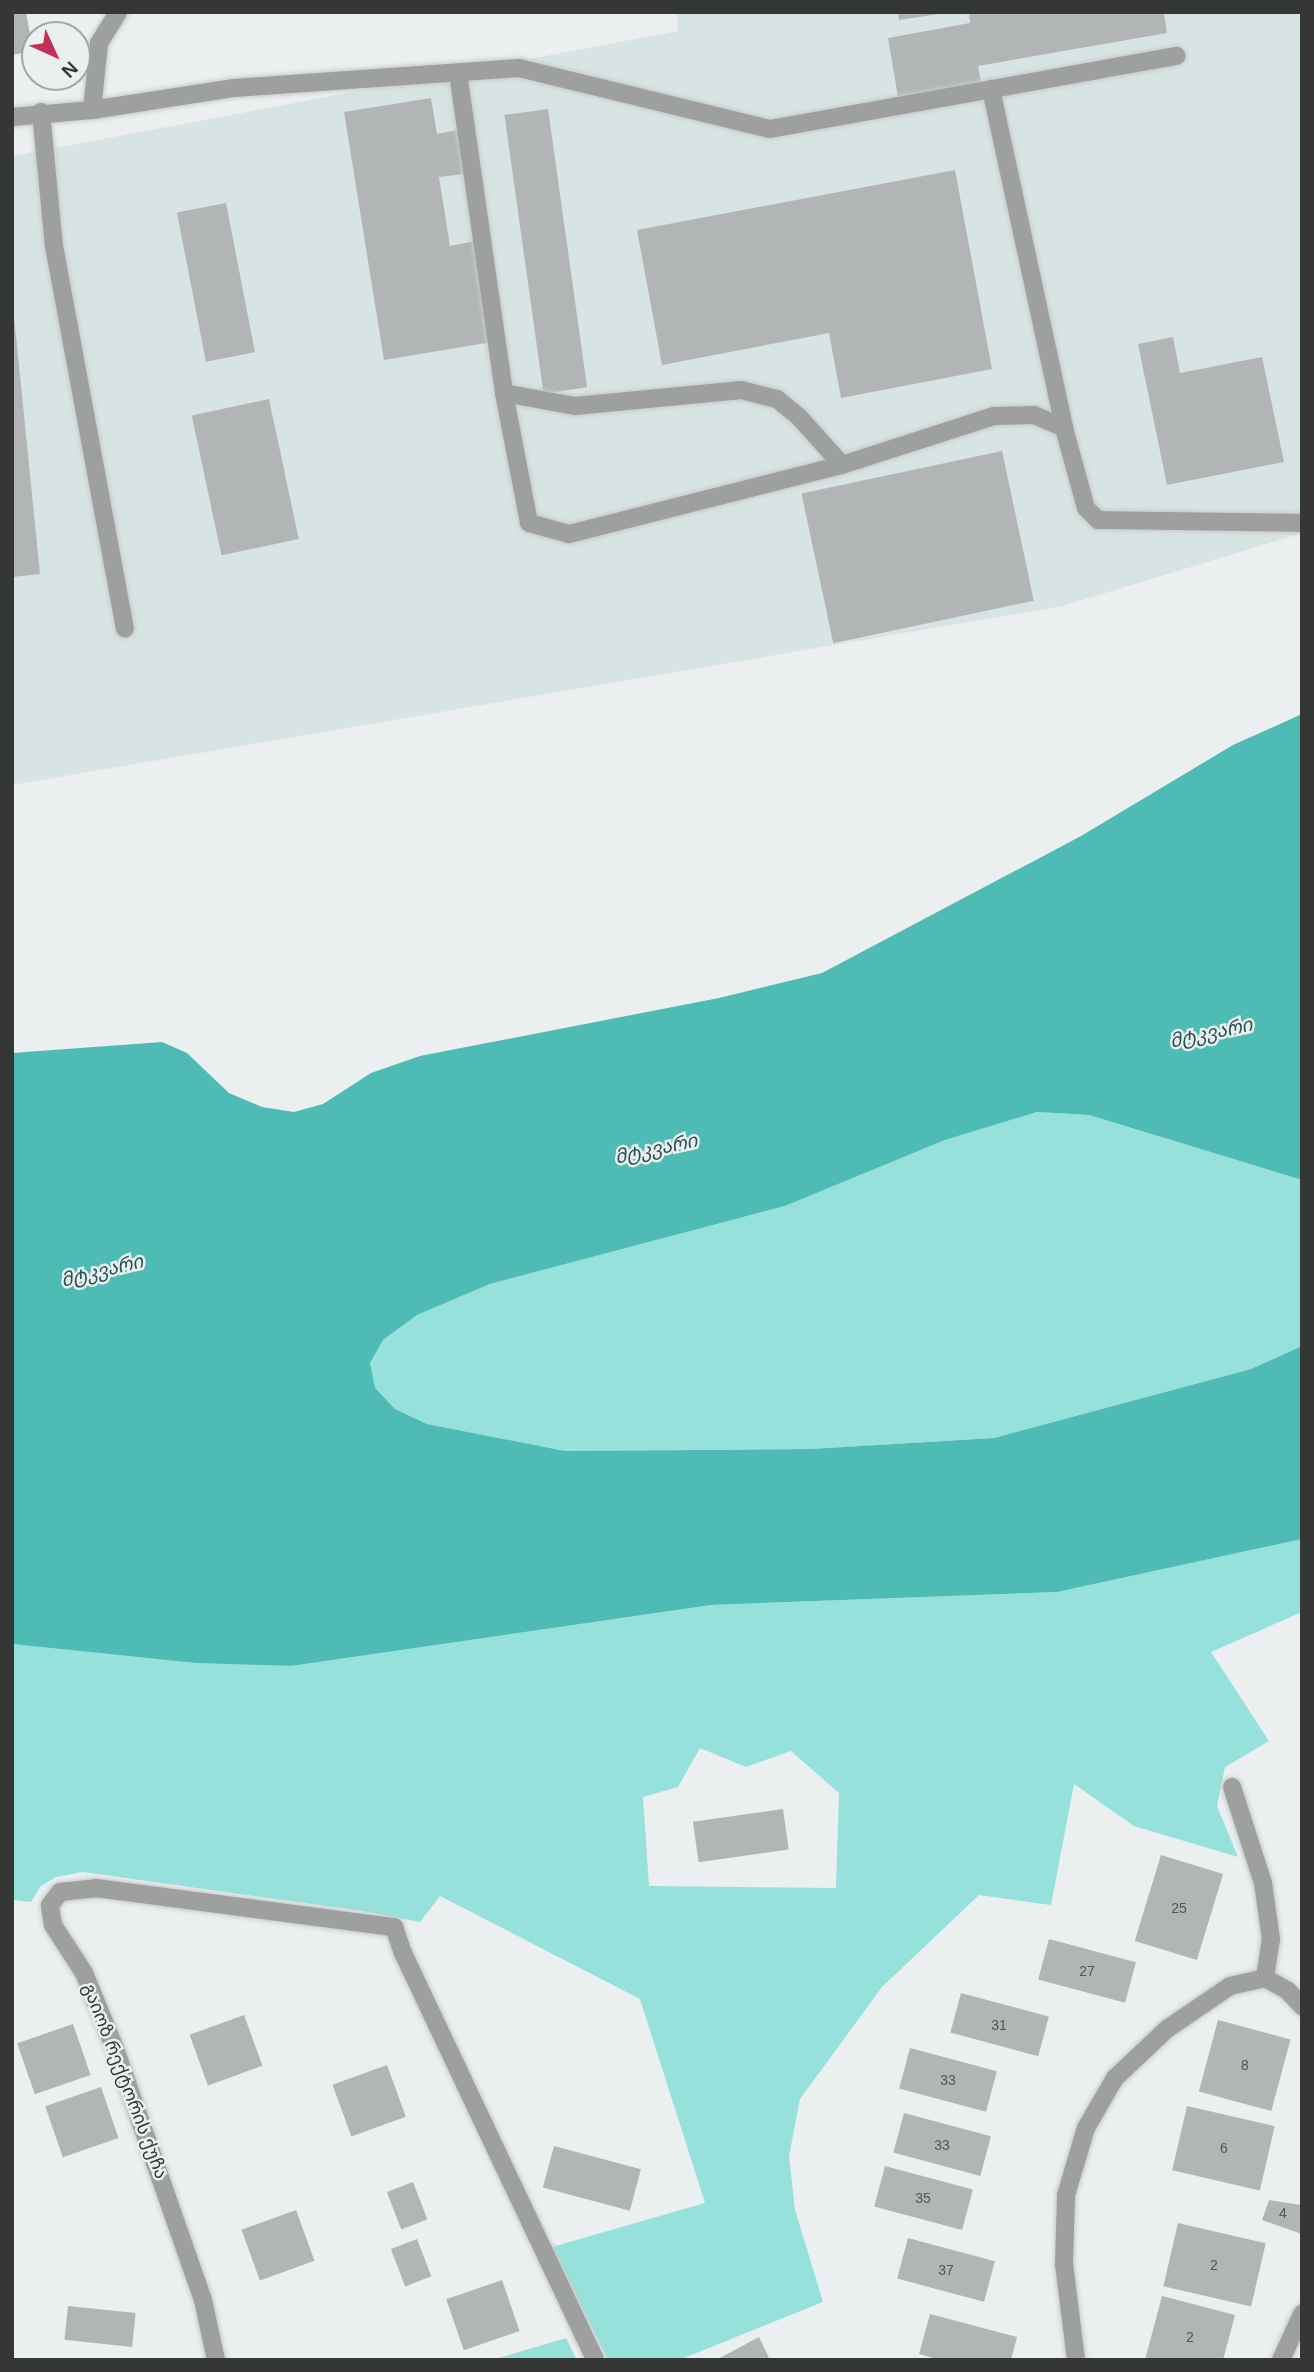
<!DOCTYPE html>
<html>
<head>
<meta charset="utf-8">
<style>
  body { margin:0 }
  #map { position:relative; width:1314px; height:2372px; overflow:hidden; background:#ebefef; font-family:Helvetica,"Noto Sans Georgian",sans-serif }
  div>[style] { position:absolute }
  .built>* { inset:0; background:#d8e4e3 }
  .green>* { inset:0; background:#96e1dc }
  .water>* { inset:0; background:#4ebcb5 }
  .building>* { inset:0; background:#b1b5b5; transform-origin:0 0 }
  .roads { filter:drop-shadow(0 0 2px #c7caca) drop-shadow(0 0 2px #c7caca) }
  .minor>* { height:18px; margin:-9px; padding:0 9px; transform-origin:9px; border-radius:9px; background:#9e9f9f }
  span { translate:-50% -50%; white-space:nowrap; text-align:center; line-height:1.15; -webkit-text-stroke:5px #ebefef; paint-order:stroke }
  .number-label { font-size:14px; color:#545656 }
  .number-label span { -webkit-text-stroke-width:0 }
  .street-label { font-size:18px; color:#353736 }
  .water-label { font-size:19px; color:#235250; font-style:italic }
  .frame { position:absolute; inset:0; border:14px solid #353736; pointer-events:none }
  .north { position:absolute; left:21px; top:21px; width:70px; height:70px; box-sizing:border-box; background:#ebefef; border:2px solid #a2a5a5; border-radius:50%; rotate:135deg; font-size:19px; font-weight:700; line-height:28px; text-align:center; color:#353736 }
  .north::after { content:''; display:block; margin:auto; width:24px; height:32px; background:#c03157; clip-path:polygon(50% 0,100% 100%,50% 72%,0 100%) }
</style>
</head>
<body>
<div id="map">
  <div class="built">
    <i style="clip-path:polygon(677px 12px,1302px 12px,1302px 533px,1063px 606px,12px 785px,12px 156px,678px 31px)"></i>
  </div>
  <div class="green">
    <i style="clip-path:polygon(1037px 1112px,1089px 1115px,1302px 1180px,1302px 1346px,1251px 1369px,994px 1438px,811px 1449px,565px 1451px,427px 1424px,395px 1409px,374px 1388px,370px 1363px,383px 1340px,417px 1315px,490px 1284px,785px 1206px,945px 1140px)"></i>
    <i style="clip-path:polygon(evenodd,1302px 1539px,1302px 1612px,1211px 1652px,1269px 1741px,1225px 1767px,1217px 1806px,1238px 1857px,1134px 1826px,1074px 1784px,1051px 1905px,979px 1895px,882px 1987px,800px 2099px,789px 2156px,795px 2210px,823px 2302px,679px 2360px,608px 2360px,552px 2247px,705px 2203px,640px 1999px,440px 1896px,420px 1922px,362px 1911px,83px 1872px,56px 1877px,41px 1886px,31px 1902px,12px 1900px,12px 1644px,195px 1663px,291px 1666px,711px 1605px,1057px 1592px,1302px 1539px,700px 1748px,746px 1767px,791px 1751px,839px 1793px,836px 1888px,649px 1886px,643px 1797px,678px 1787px,700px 1748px)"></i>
    <i style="clip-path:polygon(566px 2338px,577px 2360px,492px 2360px)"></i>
  </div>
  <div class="water">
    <i style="clip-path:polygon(1302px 714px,1302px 1180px,1089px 1115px,1037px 1112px,945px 1140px,785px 1206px,490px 1284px,417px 1315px,383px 1340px,370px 1363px,375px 1388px,395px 1409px,427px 1424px,565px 1451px,811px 1449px,994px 1438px,1251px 1369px,1302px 1346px,1302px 1539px,1057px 1592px,711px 1605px,291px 1666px,195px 1663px,12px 1644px,12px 1053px,162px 1042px,187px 1053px,229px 1093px,262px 1107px,294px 1112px,323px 1104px,371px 1073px,420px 1056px,719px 998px,822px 973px,1081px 836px,1233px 745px)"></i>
  </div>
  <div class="building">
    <i style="clip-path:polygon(12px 12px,26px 12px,33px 51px,12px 55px)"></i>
    <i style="clip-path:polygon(898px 12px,939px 12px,939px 14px,899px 20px)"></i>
    <i style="clip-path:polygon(969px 12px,1164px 12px,1167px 33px,978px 66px,981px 83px,898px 97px,888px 38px,970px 23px)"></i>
    <i style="clip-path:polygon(431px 98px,437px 134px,457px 130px,465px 174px,439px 177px,450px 246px,475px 241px,492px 342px,384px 360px,344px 112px)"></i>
    <i style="left:548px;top:109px;width:281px;height:44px;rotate:82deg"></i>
    <i style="clip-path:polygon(955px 170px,992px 369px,841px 398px,829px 333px,662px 365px,637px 230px)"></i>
    <i style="left:226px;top:203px;width:152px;height:50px;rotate:79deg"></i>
    <i style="clip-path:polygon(12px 296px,40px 574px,12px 577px)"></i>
    <i style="clip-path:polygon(1173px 337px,1180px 373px,1262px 357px,1284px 462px,1167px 485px,1138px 344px)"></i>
    <i style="left:269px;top:399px;width:143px;height:79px;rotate:78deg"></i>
    <i style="left:1002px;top:451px;width:153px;height:205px;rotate:78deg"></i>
    <i style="left:783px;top:1809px;width:41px;height:91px;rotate:82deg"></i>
    <i style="left:1161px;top:1855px;width:65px;height:90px;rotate:17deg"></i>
    <i style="left:1049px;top:1939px;width:90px;height:42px;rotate:15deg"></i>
    <i style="left:961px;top:1993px;width:91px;height:41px;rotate:15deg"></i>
    <i style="left:244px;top:2015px;width:54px;height:58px;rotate:70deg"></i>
    <i style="left:1218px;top:2020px;width:75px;height:74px;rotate:15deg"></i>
    <i style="left:73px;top:2024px;width:54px;height:59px;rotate:71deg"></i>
    <i style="left:910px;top:2048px;width:90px;height:42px;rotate:15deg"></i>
    <i style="left:387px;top:2065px;width:55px;height:58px;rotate:70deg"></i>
    <i style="left:101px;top:2087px;width:54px;height:59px;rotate:71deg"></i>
    <i style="left:1187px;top:2106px;width:90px;height:66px;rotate:13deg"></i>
    <i style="left:904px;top:2113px;width:90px;height:41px;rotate:15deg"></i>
    <i style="left:554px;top:2146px;width:90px;height:43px;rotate:15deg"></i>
    <i style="left:885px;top:2166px;width:91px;height:42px;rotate:15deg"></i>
    <i style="left:413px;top:2182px;width:40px;height:28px;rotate:69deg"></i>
    <i style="clip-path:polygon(1269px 2200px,1302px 2205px,1302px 2234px,1262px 2220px)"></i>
    <i style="left:296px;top:2210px;width:54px;height:58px;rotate:70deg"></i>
    <i style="left:1178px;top:2223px;width:90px;height:65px;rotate:13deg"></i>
    <i style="left:908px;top:2238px;width:90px;height:42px;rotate:15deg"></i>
    <i style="left:417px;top:2239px;width:40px;height:28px;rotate:69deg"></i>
    <i style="left:502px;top:2280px;width:54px;height:59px;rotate:71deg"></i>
    <i style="clip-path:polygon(1162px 2296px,1235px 2315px,1223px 2360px,1145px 2360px)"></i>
    <i style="left:68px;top:2306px;width:68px;height:34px;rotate:6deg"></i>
    <i style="clip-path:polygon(930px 2314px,1017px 2337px,1011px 2360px,940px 2360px,919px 2354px)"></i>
    <i style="clip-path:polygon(759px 2337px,770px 2360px,716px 2360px)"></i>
  </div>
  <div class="roads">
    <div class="minor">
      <i style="left:458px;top:73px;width:323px;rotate:81.8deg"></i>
      <i style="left:504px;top:393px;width:132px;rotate:79.1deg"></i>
      <i style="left:529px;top:523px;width:41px;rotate:15.4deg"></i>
      <i style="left:569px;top:534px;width:282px;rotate:-14.2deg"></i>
      <i style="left:842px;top:465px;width:160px;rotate:-17.9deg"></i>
      <i style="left:994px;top:416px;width:40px;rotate:-1.4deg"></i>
      <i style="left:1034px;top:415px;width:33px;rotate:23deg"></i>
      <i style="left:1064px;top:428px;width:83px;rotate:74.6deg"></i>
      <i style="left:1086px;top:508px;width:17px;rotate:45deg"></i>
      <i style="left:1098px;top:520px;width:204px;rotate:0.8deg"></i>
      <i style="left:991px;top:89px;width:347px;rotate:77.8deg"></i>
      <i style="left:92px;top:110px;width:67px;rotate:-84deg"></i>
      <i style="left:99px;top:43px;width:36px;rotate:-58deg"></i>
      <i style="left:41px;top:112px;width:135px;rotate:84.5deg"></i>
      <i style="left:54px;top:246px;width:389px;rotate:79.5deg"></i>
      <i style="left:12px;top:117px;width:80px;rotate:-5deg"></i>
      <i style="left:92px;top:110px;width:144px;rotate:-8.8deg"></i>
      <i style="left:234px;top:88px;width:286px;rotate:-4deg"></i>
      <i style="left:519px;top:68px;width:258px;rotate:13.7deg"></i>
      <i style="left:770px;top:129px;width:413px;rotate:-10.2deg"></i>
      <i style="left:504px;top:393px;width:72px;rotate:10.4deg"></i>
      <i style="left:575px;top:406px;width:167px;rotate:-5.5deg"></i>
      <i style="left:741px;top:390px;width:37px;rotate:14deg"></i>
      <i style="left:777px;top:399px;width:28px;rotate:39deg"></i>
      <i style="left:799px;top:417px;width:64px;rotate:48.1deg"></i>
      <i style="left:1232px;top:1787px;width:101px;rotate:72.1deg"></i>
      <i style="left:1263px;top:1883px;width:57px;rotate:81.9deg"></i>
      <i style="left:1271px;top:1939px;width:39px;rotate:99deg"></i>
      <i style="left:216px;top:2360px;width:61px;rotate:-102.2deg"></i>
      <i style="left:203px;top:2300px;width:264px;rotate:-109.3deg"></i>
      <i style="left:116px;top:2051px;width:84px;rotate:-112.3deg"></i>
      <i style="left:84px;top:1973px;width:57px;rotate:-122.9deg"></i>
      <i style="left:53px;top:1925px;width:20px;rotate:-99deg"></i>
      <i style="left:50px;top:1905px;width:16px;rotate:-52deg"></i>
      <i style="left:60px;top:1892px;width:36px;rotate:-6deg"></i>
      <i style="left:96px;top:1888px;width:301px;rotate:7.5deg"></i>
      <i style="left:394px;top:1927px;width:28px;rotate:71deg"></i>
      <i style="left:403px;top:1953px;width:450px;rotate:64.7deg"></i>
      <i style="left:1076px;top:2360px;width:97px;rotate:-97.1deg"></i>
      <i style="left:1064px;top:2264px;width:69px;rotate:-88.3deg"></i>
      <i style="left:1066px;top:2195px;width:70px;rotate:-73.4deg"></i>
      <i style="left:1086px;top:2128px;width:58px;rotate:-59.9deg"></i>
      <i style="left:1115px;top:2078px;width:71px;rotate:-43.3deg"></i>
      <i style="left:1167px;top:2029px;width:76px;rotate:-34.3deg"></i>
      <i style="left:1230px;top:1986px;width:36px;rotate:-13deg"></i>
      <i style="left:1265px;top:1978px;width:26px;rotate:29deg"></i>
      <i style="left:1288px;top:1991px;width:21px;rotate:47deg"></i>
      <i style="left:1281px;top:2360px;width:51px;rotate:-65.5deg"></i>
    </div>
  </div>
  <div class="number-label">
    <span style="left:1179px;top:1908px">25</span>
    <span style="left:1087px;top:1971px">27</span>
    <span style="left:999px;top:2025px">31</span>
    <span style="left:1245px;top:2065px">8</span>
    <span style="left:948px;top:2080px">33</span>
    <span style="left:942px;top:2145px">33</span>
    <span style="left:1224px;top:2148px">6</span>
    <span style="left:923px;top:2198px">35</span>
    <span style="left:1283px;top:2213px">4</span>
    <span style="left:1214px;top:2265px">2</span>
    <span style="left:946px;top:2270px">37</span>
    <span style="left:1190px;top:2337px">2</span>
  </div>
  <div class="street-label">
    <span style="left:125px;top:2081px;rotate:69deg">გაიოზ რექტორის ქუჩა</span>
  </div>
  <div class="water-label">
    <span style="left:1211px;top:1033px;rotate:-12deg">მტკვარი</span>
    <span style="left:656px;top:1149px;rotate:-12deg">მტკვარი</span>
    <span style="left:102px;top:1271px;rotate:-14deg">მტკვარი</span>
  </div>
  <div class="frame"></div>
  <div class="north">N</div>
</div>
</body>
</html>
